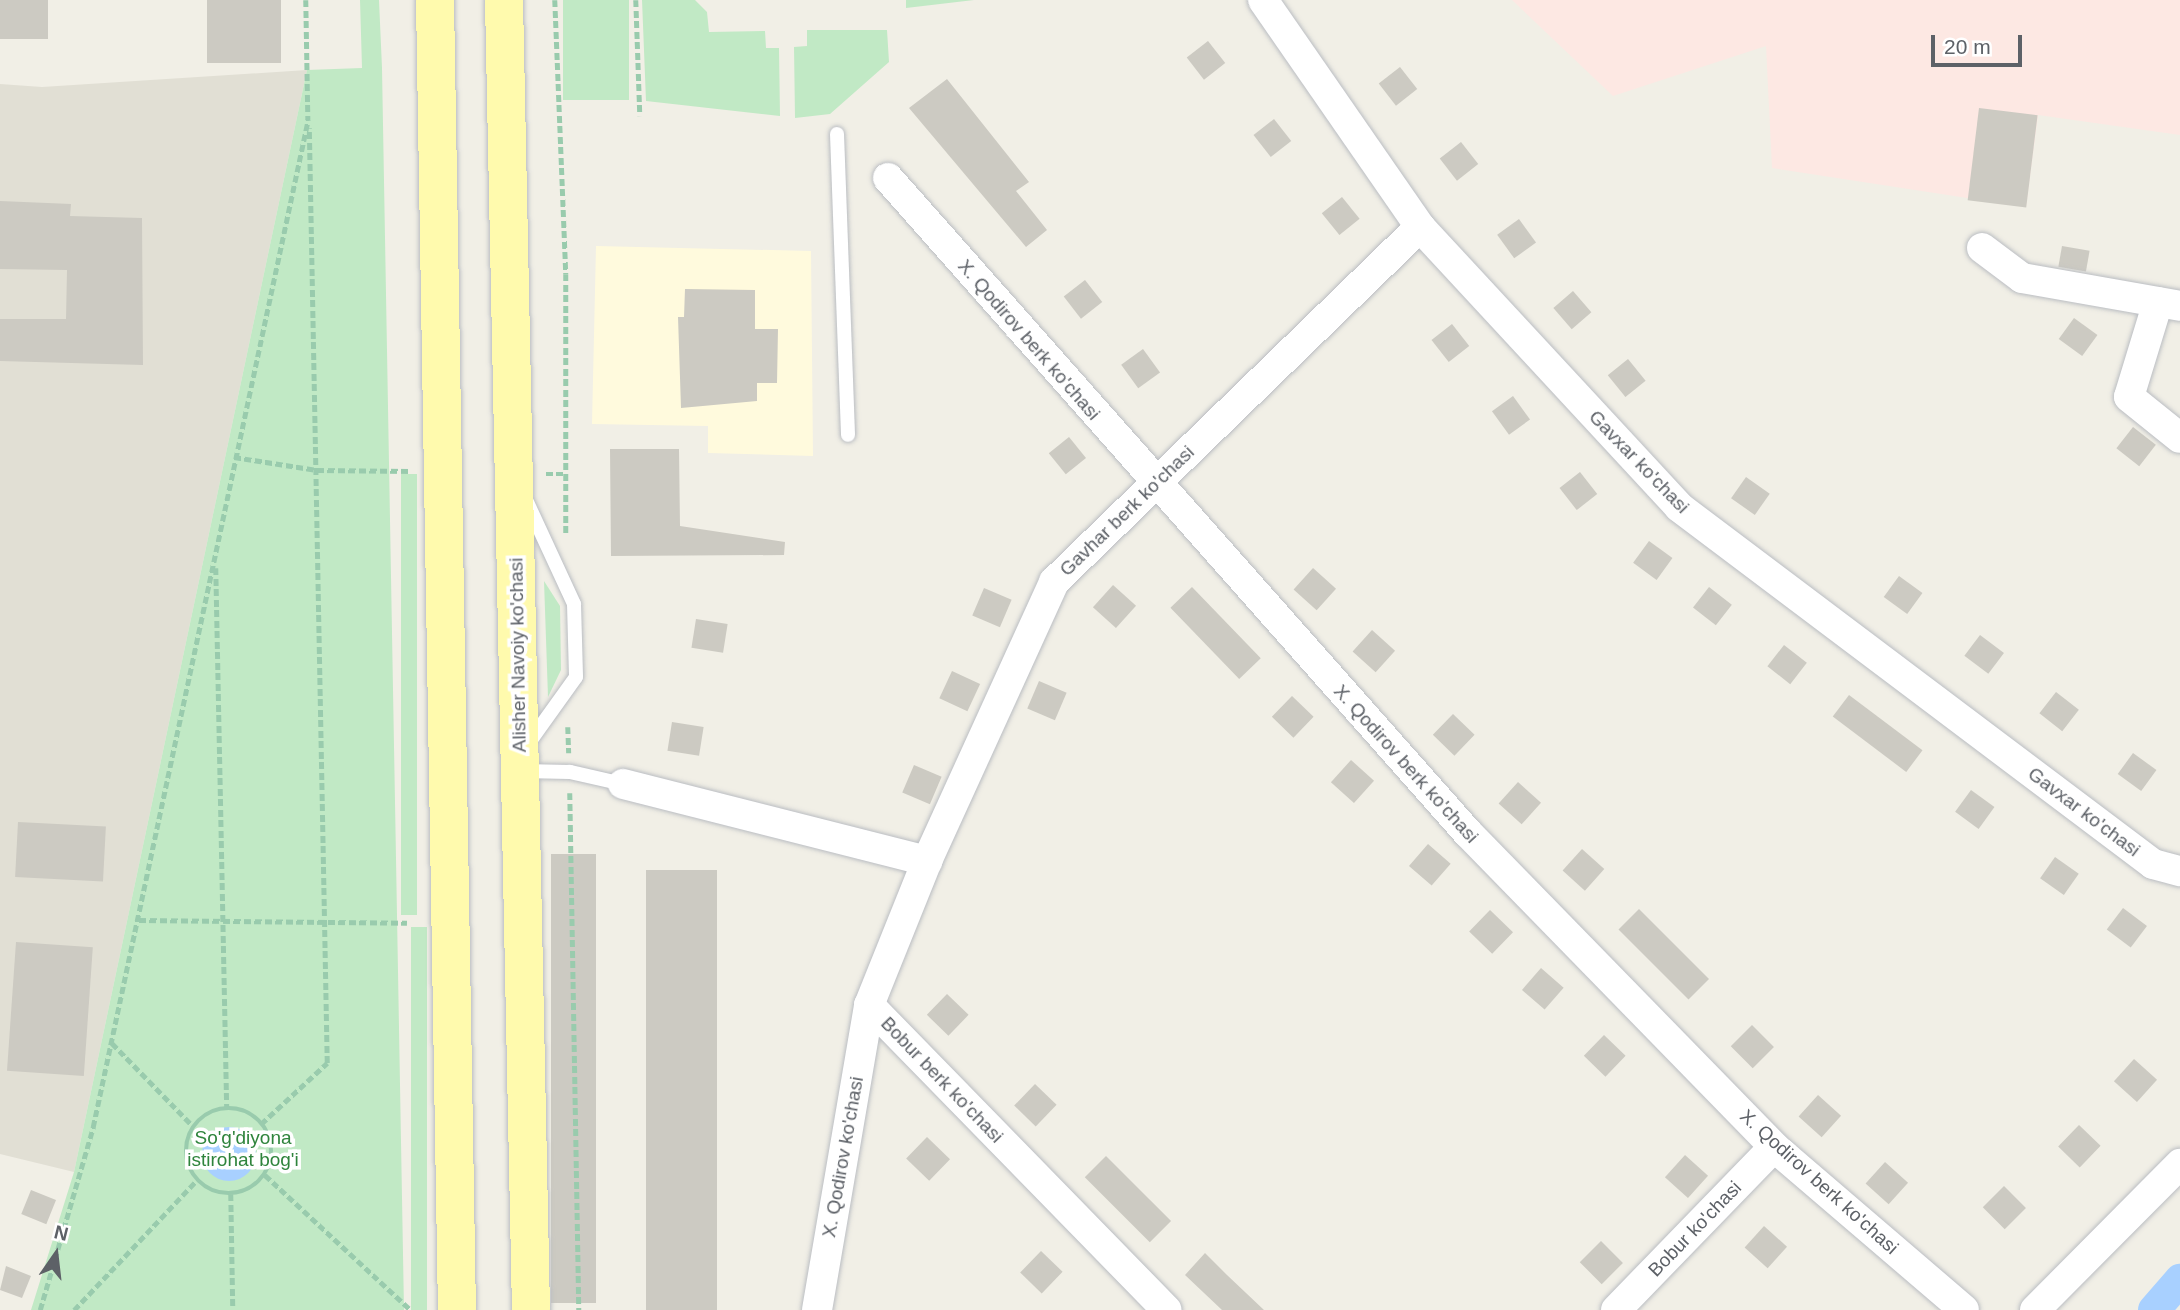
<!DOCTYPE html>
<html>
<head>
<meta charset="utf-8">
<style>
  body { margin:0 }
  #map { position:relative; width:2180px; height:1310px; overflow:hidden; background:#f1efe6; font-family:Helvetica,sans-serif }
  div>[style] { position:absolute }
  .commercial>* { inset:0; background:#fffadd }
  .education>* { inset:0; background:#e1dfd4 }
  .medical>* { inset:0; background:#fde8e3 }
  .green>* { inset:0; background:#c1e9c5; transform-origin:0 0 }
  .water>* { inset:0; background:#a8d0ff }
  .round { border-radius:50% }
  .canal>* { height:32px; margin:-16px; padding:0 16px; transform-origin:16px; border-radius:16px; background:#a8d0ff }
  .building>* { inset:0; background:#cccac2; transform-origin:0 0 }
  .path>* { height:4.5px; margin-top:-2.25px; transform-origin:0; background:repeating-linear-gradient(90deg,#99cbad 0 7px,transparent 0 10.5px) }
  .path>.ring { margin:-2.25px; padding:0; box-sizing:content-box; background:none; border:4.5px solid #99cbad; border-radius:50% }
  .roads { filter:drop-shadow(0 0 2px #babdc2) drop-shadow(0 0 2px #babdc2) }
  .lane>* { height:14px; margin:-7px; padding:0 7px; transform-origin:7px; border-radius:7px; background:#fff }
  .street>* { height:30px; margin:-15px; padding:0 15px; transform-origin:15px; border-radius:15px; background:#fff }
  .primary>* { height:38px; margin:-19px; padding:0 19px; transform-origin:19px; border-radius:19px; background:#fffaad }
  span { translate:-50% -50%; white-space:nowrap; text-align:center; line-height:1.15; -webkit-text-stroke:7px #fff; paint-order:stroke }
  .street-label { font-size:19px; color:#5d6167 }
  .park-label { font-size:19px; color:#2f843c }
  .north { position:absolute; left:21px; top:1219px; width:70px; height:70px; -webkit-text-stroke:5px #fff; paint-order:stroke; rotate:14deg; font-size:19px; font-weight:700; line-height:28px; text-align:center; color:#5d6167 }
  .north::after { content:''; display:block; margin:auto; width:24px; height:32px; background:#5d6167; clip-path:polygon(50% 0,100% 100%,50% 72%,0 100%) }
  .scale { position:absolute; left:1931px; top:35px; width:91px; height:32px; box-sizing:border-box; border:4px solid #5d6167; border-top:0; padding-left:9px; font-size:21px; line-height:24px; white-space:nowrap; color:#5d6167; -webkit-text-stroke:5px #fff; paint-order:stroke }
</style>
</head>
<body>
<div id="map">
  <div class="commercial">
    <i style="clip-path:polygon(596px 246px,811px 251px,813px 456px,708px 453px,708px 426px,592px 424px)"></i>
  </div>
  <div class="education">
    <i style="clip-path:polygon(307px 70px,74px 1172px,0 1154px,0 84px,42px 87px)"></i>
  </div>
  <div class="medical">
    <i style="clip-path:polygon(1512px 0,2180px 0,2180px 135px,2038px 115px,2026px 207px,1772px 168px,1766px 46px,1613px 96px)"></i>
  </div>
  <div class="green">
    <i style="clip-path:polygon(360px 0,379px 0,382px 68px,404px 1310px,31px 1310px,74px 1172px,307px 70px,362px 68px)"></i>
    <i style="left:563px;top:0;width:66px;height:100px"></i>
    <i style="clip-path:polygon(642px 0,695px 0,707px 12px,709px 32px,765px 31px,766px 48px,779px 48px,780px 116px,646px 101px)"></i>
    <i style="clip-path:polygon(906px 0,974px 0,906px 8px)"></i>
    <i style="clip-path:polygon(807px 30px,887px 30px,889px 62px,830px 114px,795px 118px,794px 47px,807px 46px)"></i>
    <i style="left:401px;top:474px;width:16px;height:441px"></i>
    <i style="clip-path:polygon(544px 581px,560px 606px,561px 670px,548px 697px)"></i>
    <i style="left:411px;top:927px;width:16px;height:383px"></i>
  </div>
  <div class="water">
    <i class="round" style="left:202px;top:1127px;width:54px;height:54px"></i>
  </div>
  <div class="canal">
    <i style="left:2154px;top:1310px;width:40px;rotate:-49deg"></i>
  </div>
  <div class="building">
    <i style="left:0;top:0;width:48px;height:39px"></i>
    <i style="left:207px;top:0;width:74px;height:63px"></i>
    <i style="left:1208px;top:41px;width:28px;height:27px;rotate:52deg"></i>
    <i style="left:1400px;top:67px;width:28px;height:27px;rotate:52deg"></i>
    <i style="clip-path:polygon(947px 79px,1029px 182px,1016px 191px,1047px 230px,1026px 247px,909px 108px)"></i>
    <i style="left:1979px;top:108px;width:59px;height:93px;rotate:7deg"></i>
    <i style="left:1274px;top:119px;width:28px;height:26px;rotate:52deg"></i>
    <i style="left:1461px;top:142px;width:28px;height:27px;rotate:52deg"></i>
    <i style="left:1342px;top:197px;width:28px;height:26px;rotate:51deg"></i>
    <i style="clip-path:polygon(0 201px,71px 204px,70px 216px,142px 218px,143px 365px,0 361px,0 319px,66px 319px,67px 270px,0 269px)"></i>
    <i style="left:1519px;top:219px;width:29px;height:27px;rotate:54deg"></i>
    <i style="left:2062px;top:246px;width:28px;height:21px;rotate:10deg"></i>
    <i style="left:1085px;top:280px;width:28px;height:27px;rotate:52deg"></i>
    <i style="clip-path:polygon(685px 289px,755px 290px,755px 329px,778px 329px,777px 383px,757px 383px,757px 401px,681px 408px,678px 317px,684px 317px)"></i>
    <i style="left:1573px;top:291px;width:28px;height:26px;rotate:49deg"></i>
    <i style="left:2074px;top:318px;width:29px;height:26px;rotate:36deg"></i>
    <i style="left:1452px;top:324px;width:28px;height:26px;rotate:52deg"></i>
    <i style="left:1143px;top:349px;width:29px;height:27px;rotate:54deg"></i>
    <i style="left:1628px;top:359px;width:28px;height:26px;rotate:51deg"></i>
    <i style="left:1513px;top:396px;width:29px;height:26px;rotate:54deg"></i>
    <i style="left:2133px;top:427px;width:29px;height:27px;rotate:38deg"></i>
    <i style="left:1069px;top:437px;width:27px;height:26px;rotate:51deg"></i>
    <i style="clip-path:polygon(610px 449px,679px 449px,680px 526px,785px 542px,784px 555px,611px 556px)"></i>
    <i style="left:1580px;top:472px;width:28px;height:26px;rotate:52deg"></i>
    <i style="left:1746px;top:477px;width:29px;height:26px;rotate:35deg"></i>
    <i style="left:1649px;top:541px;width:29px;height:27px;rotate:36deg"></i>
    <i style="left:1313px;top:568px;width:31px;height:29px;rotate:42deg"></i>
    <i style="left:1899px;top:576px;width:29px;height:26px;rotate:36deg"></i>
    <i style="left:1113px;top:585px;width:31px;height:30px;rotate:42deg"></i>
    <i style="left:1192px;top:587px;width:99px;height:30px;rotate:46deg"></i>
    <i style="left:1709px;top:587px;width:29px;height:26px;rotate:38deg"></i>
    <i style="left:984px;top:588px;width:30px;height:30px;rotate:23deg"></i>
    <i style="left:696px;top:619px;width:32px;height:29px;rotate:9deg"></i>
    <i style="left:1372px;top:630px;width:31px;height:29px;rotate:42deg"></i>
    <i style="left:1980px;top:635px;width:30px;height:26px;rotate:37deg"></i>
    <i style="left:1784px;top:645px;width:29px;height:27px;rotate:38deg"></i>
    <i style="left:952px;top:671px;width:31px;height:30px;rotate:25deg"></i>
    <i style="left:1039px;top:681px;width:30px;height:30px;rotate:23deg"></i>
    <i style="left:2056px;top:692px;width:29px;height:27px;rotate:38deg"></i>
    <i style="left:1849px;top:695px;width:92px;height:27px;rotate:37deg"></i>
    <i style="left:1292px;top:696px;width:30px;height:29px;rotate:44deg"></i>
    <i style="left:1453px;top:714px;width:30px;height:29px;rotate:44deg"></i>
    <i style="left:672px;top:722px;width:32px;height:29px;rotate:9deg"></i>
    <i style="left:2133px;top:753px;width:29px;height:26px;rotate:36deg"></i>
    <i style="left:1351px;top:760px;width:31px;height:30px;rotate:42deg"></i>
    <i style="left:914px;top:765px;width:30px;height:30px;rotate:23deg"></i>
    <i style="left:1518px;top:782px;width:31px;height:29px;rotate:42deg"></i>
    <i style="left:1971px;top:790px;width:29px;height:27px;rotate:36deg"></i>
    <i style="left:18px;top:822px;width:88px;height:55px;rotate:3deg"></i>
    <i style="left:1428px;top:844px;width:30px;height:29px;rotate:41deg"></i>
    <i style="left:1582px;top:849px;width:30px;height:29px;rotate:42deg"></i>
    <i style="left:551px;top:854px;width:45px;height:449px"></i>
    <i style="left:2055px;top:857px;width:29px;height:26px;rotate:35deg"></i>
    <i style="left:646px;top:870px;width:71px;height:440px"></i>
    <i style="left:2123px;top:908px;width:30px;height:27px;rotate:37deg"></i>
    <i style="left:1639px;top:909px;width:99px;height:29px;rotate:45deg"></i>
    <i style="left:1490px;top:910px;width:32px;height:30px;rotate:44deg"></i>
    <i style="left:16px;top:942px;width:77px;height:129px;rotate:4deg"></i>
    <i style="left:1541px;top:968px;width:30px;height:29px;rotate:41deg"></i>
    <i style="left:947px;top:994px;width:30px;height:29px;rotate:44deg"></i>
    <i style="left:1752px;top:1025px;width:31px;height:30px;rotate:45deg"></i>
    <i style="left:1604px;top:1035px;width:30px;height:29px;rotate:44deg"></i>
    <i style="left:2134px;top:1059px;width:31px;height:30px;rotate:42deg"></i>
    <i style="left:1035px;top:1084px;width:30px;height:30px;rotate:44deg"></i>
    <i style="left:1818px;top:1095px;width:31px;height:29px;rotate:42deg"></i>
    <i style="left:2079px;top:1125px;width:30px;height:30px;rotate:44deg"></i>
    <i style="left:927px;top:1137px;width:32px;height:30px;rotate:44deg"></i>
    <i style="left:1685px;top:1155px;width:31px;height:30px;rotate:42deg"></i>
    <i style="left:1106px;top:1156px;width:92px;height:30px;rotate:45deg"></i>
    <i style="left:1885px;top:1162px;width:31px;height:29px;rotate:42deg"></i>
    <i style="left:2004px;top:1186px;width:31px;height:30px;rotate:45deg"></i>
    <i style="left:31px;top:1190px;width:27px;height:26px;rotate:22deg"></i>
    <i style="left:1764px;top:1226px;width:31px;height:29px;rotate:42deg"></i>
    <i style="left:1601px;top:1241px;width:31px;height:30px;rotate:45deg"></i>
    <i style="left:1041px;top:1251px;width:30px;height:30px;rotate:44deg"></i>
    <i style="clip-path:polygon(1205px 1253px,1227px 1275px,1264px 1310px,1222px 1310px,1185px 1275px)"></i>
    <i style="clip-path:polygon(6px 1266px,31px 1276px,22px 1298px,0 1290px)"></i>
  </div>
  <div class="path">
    <i style="left:306px;top:0;width:120px;rotate:89deg"></i>
    <i style="left:555px;top:0;width:274px;rotate:87.7deg"></i>
    <i style="left:566px;top:274px;width:259px;rotate:90deg"></i>
    <i style="left:636px;top:0;width:116px;rotate:88deg"></i>
    <i style="left:234px;top:457px;width:84px;rotate:8.9deg"></i>
    <i style="left:317px;top:470px;width:94px;rotate:0.6deg"></i>
    <i style="left:546px;top:474px;width:20px"></i>
    <i style="left:216px;top:568px;width:541px;rotate:88.84deg"></i>
    <i style="left:568px;top:727px;width:26px;rotate:88deg"></i>
    <i style="left:570px;top:793px;width:517px;rotate:89deg"></i>
    <i style="left:139px;top:920px;width:268px;rotate:0.6deg"></i>
    <i style="left:112px;top:1043px;width:117px;rotate:45.7deg"></i>
    <i class="ring" style="left:186px;top:1108px;width:81.5px;height:81.5px"></i>
    <i style="left:261px;top:1124px;width:90px;rotate:-42.7deg"></i>
    <i style="left:327px;top:1063px;width:935px;rotate:-91.1deg"></i>
    <i style="left:265px;top:1175px;width:199px;rotate:42.8deg"></i>
    <i style="left:231px;top:1194px;width:116px;rotate:89deg"></i>
    <i style="left:40px;top:1310px;width:191px;rotate:-73.8deg"></i>
    <i style="left:93px;top:1127px;width:1030px;rotate:-77.95deg"></i>
    <i style="left:74px;top:1310px;width:179px;rotate:-46.6deg"></i>
  </div>
  <div class="roads">
    <div class="lane">
      <i style="left:837px;top:134px;width:301px;rotate:87.9deg"></i>
      <i style="left:526px;top:500px;width:115px;rotate:65.2deg"></i>
      <i style="left:574px;top:604px;width:73px;rotate:88.4deg"></i>
      <i style="left:576px;top:677px;width:82px;rotate:125.6deg"></i>
      <i style="left:522px;top:771px;width:48px;rotate:1.2deg"></i>
      <i style="left:570px;top:772px;width:54px;rotate:12.8deg"></i>
    </div>
    <div class="street">
      <i style="left:1263px;top:0;width:276px;rotate:55.3deg"></i>
      <i style="left:1420px;top:227px;width:381px;rotate:47.2deg"></i>
      <i style="left:1679px;top:507px;width:593px;rotate:36.99deg"></i>
      <i style="left:2153px;top:864px;width:28px;rotate:15deg"></i>
      <i style="left:888px;top:178px;width:875px;rotate:48.48deg"></i>
      <i style="left:1468px;top:833px;width:438px;rotate:45.7deg"></i>
      <i style="left:1774px;top:1147px;width:250px;rotate:40.6deg"></i>
      <i style="left:1982px;top:248px;width:50px;rotate:36.9deg"></i>
      <i style="left:2022px;top:278px;width:160px;rotate:10deg"></i>
      <i style="left:2158px;top:302px;width:99px;rotate:107deg"></i>
      <i style="left:2129px;top:397px;width:65px;rotate:38.8deg"></i>
      <i style="left:623px;top:784px;width:314px;rotate:14.2deg"></i>
      <i style="left:927px;top:861px;width:155px;rotate:111.9deg"></i>
      <i style="left:869px;top:1005px;width:426px;rotate:45.7deg"></i>
      <i style="left:927px;top:861px;width:307px;rotate:-65.5deg"></i>
      <i style="left:1054px;top:582px;width:510px;rotate:-44.13deg"></i>
      <i style="left:817px;top:1310px;width:309px;rotate:-80.3deg"></i>
      <i style="left:1616px;top:1310px;width:227px;rotate:-45.9deg"></i>
      <i style="left:2035px;top:1310px;width:206px;rotate:-45.2deg"></i>
    </div>
    <div class="primary">
      <i style="left:435px;top:0;width:1310px;rotate:89.04deg"></i>
      <i style="left:504px;top:0;width:1310px;rotate:88.82deg"></i>
    </div>
  </div>
  <div class="street-label">
    <span style="left:1029px;top:340px;rotate:49deg">X. Qodirov berk ko'chasi</span>
    <span style="left:1639px;top:462px;rotate:46deg">Gavxar ko'chasi</span>
    <span style="left:1127px;top:511px;rotate:-44deg">Gavhar berk ko'chasi</span>
    <span style="left:518px;top:655px;rotate:-91deg">Alisher Navoiy ko'chasi</span>
    <span style="left:1406px;top:764px;rotate:48deg">X. Qodirov berk ko'chasi</span>
    <span style="left:2084px;top:812px;rotate:37deg">Gavxar ko'chasi</span>
    <span style="left:942px;top:1080px;rotate:46deg">Bobur berk ko'chasi</span>
    <span style="left:843px;top:1157px;rotate:-80deg">X. Qodirov ko'chasi</span>
    <span style="left:1819px;top:1182px;rotate:42deg">X. Qodirov berk ko'chasi</span>
    <span style="left:1695px;top:1229px;rotate:-46deg">Bobur ko'chasi</span>
  </div>
  <div class="park-label">
    <span style="left:243px;top:1149px">So'g'diyona<br>istirohat bog'i</span>
  </div>
  <div class="north">N</div>
  <div class="scale">20 m</div>
</div>
</body>
</html>
